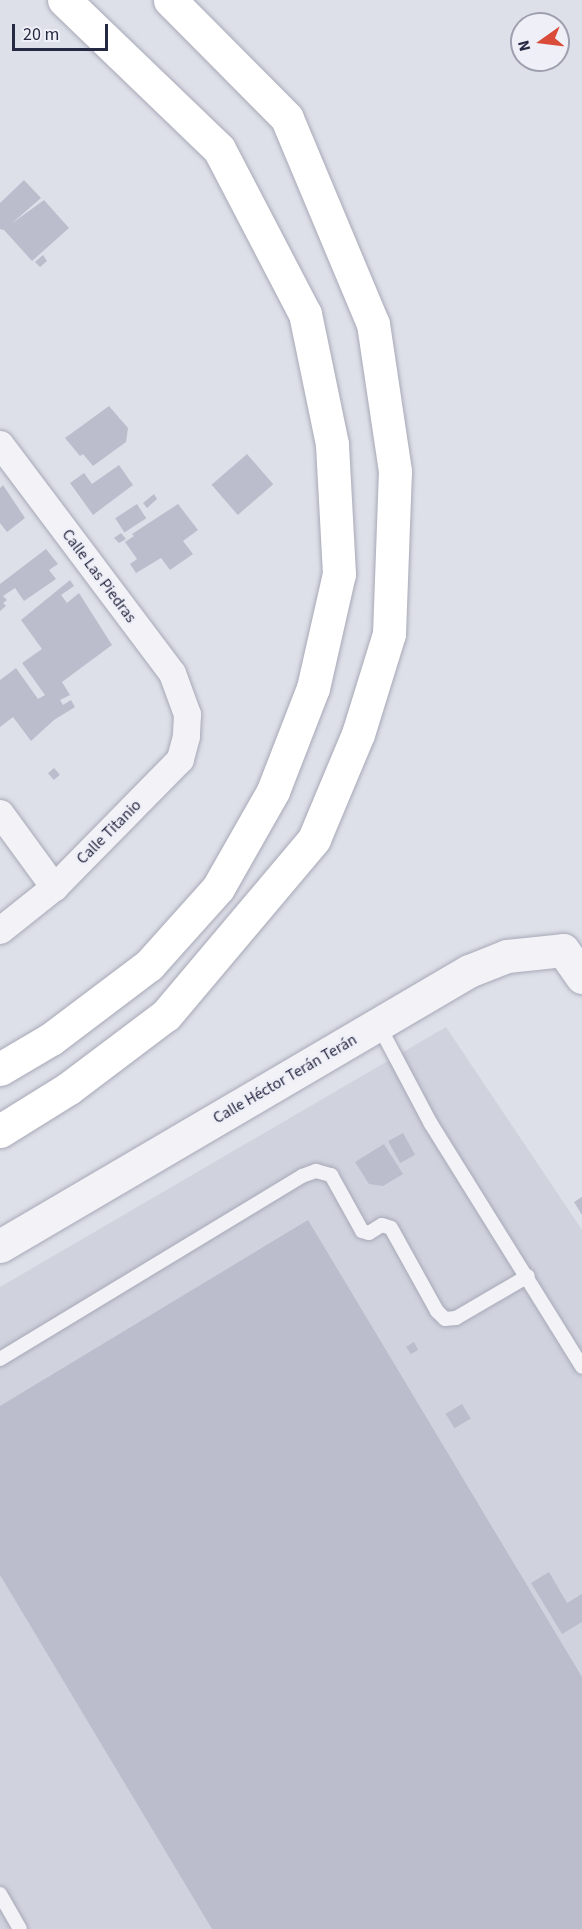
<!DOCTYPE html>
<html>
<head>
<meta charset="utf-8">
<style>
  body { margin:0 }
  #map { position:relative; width:582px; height:1929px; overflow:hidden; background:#dee0e9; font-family:"Source Sans 3",sans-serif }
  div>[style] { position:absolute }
  .built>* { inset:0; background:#d0d2de }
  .building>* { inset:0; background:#bbbdcc; transform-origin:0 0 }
  .roads { filter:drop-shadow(0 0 2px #a7a9b7) drop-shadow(0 0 2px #a7a9b7) }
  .service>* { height:14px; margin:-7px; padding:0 7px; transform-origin:7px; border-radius:7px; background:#f2f2f7 }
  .minor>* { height:27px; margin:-13.5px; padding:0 13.5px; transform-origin:13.5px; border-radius:13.5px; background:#f2f2f7 }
  .tertiary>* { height:33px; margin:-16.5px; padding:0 16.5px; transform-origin:16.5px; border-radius:16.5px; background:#f2f2f7 }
  .primary>* { height:33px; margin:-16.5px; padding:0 16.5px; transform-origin:16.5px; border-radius:16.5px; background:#fff }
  span { translate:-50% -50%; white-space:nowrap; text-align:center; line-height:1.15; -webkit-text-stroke:5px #eeeff7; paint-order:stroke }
  .street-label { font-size:16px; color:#262942 }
  .north { position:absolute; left:510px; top:12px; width:60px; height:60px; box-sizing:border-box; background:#eeeff7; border:2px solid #9ea0af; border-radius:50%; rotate:256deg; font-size:16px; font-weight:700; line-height:24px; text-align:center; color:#262942 }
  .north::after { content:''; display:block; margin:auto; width:21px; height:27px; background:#d94c39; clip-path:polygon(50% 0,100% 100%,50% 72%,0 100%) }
  .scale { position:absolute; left:12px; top:24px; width:96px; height:27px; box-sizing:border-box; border:3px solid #262942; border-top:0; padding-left:8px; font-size:18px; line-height:21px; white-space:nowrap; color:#262942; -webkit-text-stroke:4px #eeeff7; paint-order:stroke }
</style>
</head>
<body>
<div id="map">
  <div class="built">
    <i style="clip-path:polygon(446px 1027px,582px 1230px,582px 1929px,0 1929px,0 1287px)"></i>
  </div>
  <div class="building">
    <i style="clip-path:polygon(24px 180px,41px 198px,11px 224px,44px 200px,69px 228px,32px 261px,4px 230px,0 229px,0 203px)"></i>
    <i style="clip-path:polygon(43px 255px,47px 261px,40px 267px,35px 262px)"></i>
    <i style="clip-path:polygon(109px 406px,128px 428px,126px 442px,93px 466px,83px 454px,80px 456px,65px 438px)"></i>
    <i style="left:247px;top:454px;width:40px;height:47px;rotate:49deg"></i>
    <i style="clip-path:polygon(119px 465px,133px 485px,93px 515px,70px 483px,84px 473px,92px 484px)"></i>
    <i style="clip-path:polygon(3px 485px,25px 518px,7px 532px,0 523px,0 488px)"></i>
    <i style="clip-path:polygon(154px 494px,157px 499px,147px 508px,143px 503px)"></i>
    <i style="left:137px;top:504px;width:17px;height:26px;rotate:57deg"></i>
    <i style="clip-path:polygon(178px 504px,198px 530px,183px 541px,193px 554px,170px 570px,161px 558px,136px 573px,130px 564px,137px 559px,125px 542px,134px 536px,132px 534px)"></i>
    <i style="clip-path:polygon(121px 533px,126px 539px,119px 543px,114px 538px)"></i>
    <i style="clip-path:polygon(46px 549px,58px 564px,49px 570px,56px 579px,24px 601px,15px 588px,3px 596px,7px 600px,3px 603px,6px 606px,0 611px,0 584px)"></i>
    <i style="clip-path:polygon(70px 580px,74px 586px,61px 595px,67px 603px,79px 593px,112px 645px,62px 682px,70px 695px,60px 700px,63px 705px,71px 700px,75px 707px,54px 720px,31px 741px,13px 717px,0 727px,0 680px,16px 668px,38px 699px,45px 695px,22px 663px,42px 649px,21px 620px)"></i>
    <i style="left:54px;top:768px;width:9px;height:8px;rotate:49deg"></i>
    <i style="left:403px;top:1133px;width:25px;height:17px;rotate:61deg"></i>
    <i style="clip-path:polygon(384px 1144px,403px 1174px,383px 1186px,369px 1184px,355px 1162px)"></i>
    <i style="clip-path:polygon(582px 1197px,582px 1215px,574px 1202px)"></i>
    <i style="clip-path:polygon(308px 1220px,582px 1677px,582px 1929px,212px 1929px,0 1575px,0 1406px)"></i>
    <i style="clip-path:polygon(414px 1342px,418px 1350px,411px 1354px,406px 1347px)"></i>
    <i style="left:462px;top:1404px;width:17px;height:19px;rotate:59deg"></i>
    <i style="clip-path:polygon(549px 1572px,567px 1603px,582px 1594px,582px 1622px,562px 1634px,531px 1583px)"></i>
  </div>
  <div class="roads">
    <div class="service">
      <i style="left:378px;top:1024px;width:113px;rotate:62.1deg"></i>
      <i style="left:431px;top:1124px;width:286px;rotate:58.1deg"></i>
      <i style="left:0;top:1359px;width:353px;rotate:-31.2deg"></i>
      <i style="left:302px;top:1176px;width:15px;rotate:-20deg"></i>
      <i style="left:316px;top:1171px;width:16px;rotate:15deg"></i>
      <i style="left:331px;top:1175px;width:64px;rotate:61deg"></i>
      <i style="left:362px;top:1231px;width:7px;rotate:16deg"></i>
      <i style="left:369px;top:1233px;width:15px;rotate:-32deg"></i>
      <i style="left:382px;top:1225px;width:9px;rotate:18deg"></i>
      <i style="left:391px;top:1228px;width:95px;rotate:61deg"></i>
      <i style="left:437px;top:1311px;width:11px;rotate:45deg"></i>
      <i style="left:445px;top:1319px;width:11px;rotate:-5deg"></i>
      <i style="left:456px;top:1318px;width:83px;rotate:-30.3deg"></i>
      <i style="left:0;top:1894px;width:40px;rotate:60.3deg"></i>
    </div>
    <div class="minor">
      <i style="left:0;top:444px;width:286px;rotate:53.1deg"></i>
      <i style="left:172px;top:673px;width:44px;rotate:69.9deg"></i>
      <i style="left:187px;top:714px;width:22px;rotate:93deg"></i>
      <i style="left:186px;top:736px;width:24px;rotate:105deg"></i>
      <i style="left:180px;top:759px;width:180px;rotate:134.5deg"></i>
      <i style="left:54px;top:887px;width:69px;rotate:141.5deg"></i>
      <i style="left:0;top:813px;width:92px;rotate:53.9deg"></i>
    </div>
    <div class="tertiary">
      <i style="left:0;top:1246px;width:544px;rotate:-30.39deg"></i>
      <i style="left:469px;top:971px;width:41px;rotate:-21.5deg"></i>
      <i style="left:507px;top:956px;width:56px;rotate:-6.1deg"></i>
      <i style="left:563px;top:950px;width:33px;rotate:55deg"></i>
    </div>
    <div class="primary">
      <i style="left:0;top:1069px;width:59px;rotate:-30.5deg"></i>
      <i style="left:51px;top:1039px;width:123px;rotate:-37.1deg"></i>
      <i style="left:149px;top:965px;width:103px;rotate:-48.1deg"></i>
      <i style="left:218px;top:888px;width:112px;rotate:-60.4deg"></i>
      <i style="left:273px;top:791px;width:110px;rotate:-68.8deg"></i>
      <i style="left:313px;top:688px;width:117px;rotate:-77.2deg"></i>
      <i style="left:339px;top:574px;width:130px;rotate:-93.1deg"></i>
      <i style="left:332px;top:444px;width:133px;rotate:-101.7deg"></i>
      <i style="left:305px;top:314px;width:186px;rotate:-117.5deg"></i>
      <i style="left:219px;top:149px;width:215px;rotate:-136.1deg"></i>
      <i style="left:0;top:1131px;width:81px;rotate:-31.9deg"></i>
      <i style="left:69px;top:1088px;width:121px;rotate:-37deg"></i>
      <i style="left:166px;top:1015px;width:230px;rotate:-49.9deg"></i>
      <i style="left:314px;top:839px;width:114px;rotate:-67.3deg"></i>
      <i style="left:358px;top:734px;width:105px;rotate:-72.8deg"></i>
      <i style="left:389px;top:634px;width:163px;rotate:-87.9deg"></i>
      <i style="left:395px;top:471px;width:149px;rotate:-98.5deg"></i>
      <i style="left:373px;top:324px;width:223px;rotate:-112.7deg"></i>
      <i style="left:287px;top:118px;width:166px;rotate:-134.8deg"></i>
    </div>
  </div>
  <div class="street-label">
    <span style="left:99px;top:576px;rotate:53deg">Calle Las Piedras</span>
    <span style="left:109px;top:832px;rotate:-45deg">Calle Titanio</span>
    <span style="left:285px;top:1079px;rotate:-30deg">Calle Héctor Terán Terán</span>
  </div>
  <div class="north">N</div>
  <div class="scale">20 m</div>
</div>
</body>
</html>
